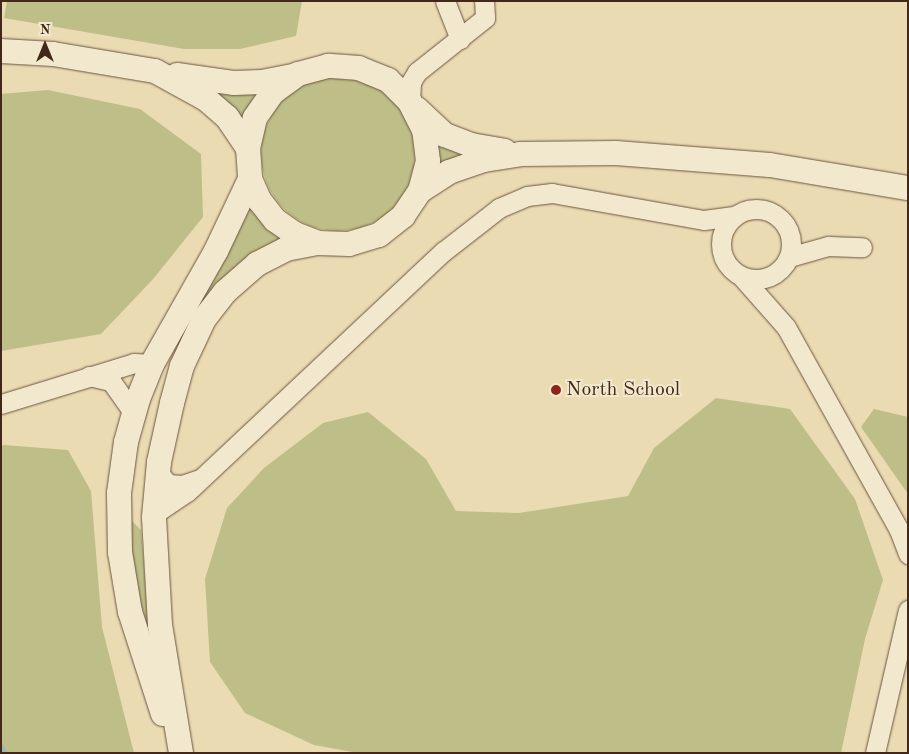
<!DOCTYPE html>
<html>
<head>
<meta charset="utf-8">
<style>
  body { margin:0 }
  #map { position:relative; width:909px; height:754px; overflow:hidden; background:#ebdbb3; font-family:"Old Standard TT",serif }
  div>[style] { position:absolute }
  .green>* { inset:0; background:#bebe88 }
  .round { border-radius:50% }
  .stream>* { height:6px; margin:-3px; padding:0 3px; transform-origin:3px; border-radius:3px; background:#99bab4 }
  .roads { filter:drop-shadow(0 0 1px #6c553f) drop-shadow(0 0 1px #6c553f) }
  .minor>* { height:19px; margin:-9.5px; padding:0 9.5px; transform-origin:9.5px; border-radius:9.5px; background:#f2e8ce }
  .minor>.ring { margin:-9.5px; padding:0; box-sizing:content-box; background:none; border:19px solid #f2e8ce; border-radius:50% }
  .tertiary>* { height:24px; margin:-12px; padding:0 12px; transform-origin:12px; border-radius:12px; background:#f2e8ce }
  .dots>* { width:14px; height:14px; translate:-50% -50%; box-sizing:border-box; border:2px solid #f2e8ce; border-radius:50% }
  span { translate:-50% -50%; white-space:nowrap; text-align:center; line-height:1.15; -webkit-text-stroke:4px #f2e8ce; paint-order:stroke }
  .poi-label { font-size:20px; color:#422818 }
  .left { translate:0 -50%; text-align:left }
  .frame { position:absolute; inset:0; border:2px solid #422818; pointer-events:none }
  .north { position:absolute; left:20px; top:20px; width:50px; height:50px; -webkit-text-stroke:4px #f2e8ce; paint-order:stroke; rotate:0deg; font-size:14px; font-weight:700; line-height:20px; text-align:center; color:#422818 }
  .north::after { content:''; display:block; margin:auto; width:18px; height:22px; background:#422818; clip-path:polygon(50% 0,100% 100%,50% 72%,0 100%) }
</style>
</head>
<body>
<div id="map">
  <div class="green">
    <i style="clip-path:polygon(7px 1px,302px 1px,296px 36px,240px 49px,184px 49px,4px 18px)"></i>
    <i class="round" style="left:261px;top:77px;width:154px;height:154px"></i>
    <i style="clip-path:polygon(48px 90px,140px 109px,201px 154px,203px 217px,154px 278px,101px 334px,1px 351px,1px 94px)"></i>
    <i style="clip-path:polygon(212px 90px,257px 91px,241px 124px)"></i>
    <i style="clip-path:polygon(436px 139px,485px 154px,437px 169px)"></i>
    <i style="clip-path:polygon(248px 202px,258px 218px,286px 240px,260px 249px,222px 279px,193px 314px)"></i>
    <i style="clip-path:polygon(716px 398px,790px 409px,855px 499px,883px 580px,865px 639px,841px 753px,358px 753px,314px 745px,245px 713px,210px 662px,205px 579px,227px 508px,264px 468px,323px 423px,368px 412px,426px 459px,456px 511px,519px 513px,628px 496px,654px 448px)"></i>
    <i style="clip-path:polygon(874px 409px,908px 417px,908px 494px,861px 427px)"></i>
    <i style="clip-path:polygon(4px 445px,68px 450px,91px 491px,102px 627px,134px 753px,1px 753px,1px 446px)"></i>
    <i style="clip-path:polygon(129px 518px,141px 530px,146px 588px,162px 689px,131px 564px)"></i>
  </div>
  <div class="stream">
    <i style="left:1px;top:747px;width:7px;rotate:63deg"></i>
  </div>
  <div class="roads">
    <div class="minor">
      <i style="left:445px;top:1px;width:41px;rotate:68.5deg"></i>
      <i style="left:410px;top:102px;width:20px;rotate:-87deg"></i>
      <i style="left:411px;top:82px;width:12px;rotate:-59deg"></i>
      <i style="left:417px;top:72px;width:87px;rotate:-38.5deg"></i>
      <i style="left:485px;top:18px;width:17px;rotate:-93deg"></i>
      <i class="ring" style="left:721px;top:209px;width:51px;height:51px"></i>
      <i style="left:789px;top:257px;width:41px;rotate:-15.8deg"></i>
      <i style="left:828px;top:246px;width:34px;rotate:2deg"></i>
      <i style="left:741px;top:276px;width:68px;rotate:48.6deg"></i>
      <i style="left:786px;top:327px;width:232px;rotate:60.9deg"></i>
      <i style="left:899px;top:530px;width:26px;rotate:69deg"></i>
      <i style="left:89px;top:376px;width:23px;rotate:13deg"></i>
      <i style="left:111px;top:381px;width:38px;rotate:55deg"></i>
      <i style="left:1px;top:404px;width:139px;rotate:-17.1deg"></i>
      <i style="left:134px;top:363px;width:18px;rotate:3deg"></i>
      <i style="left:158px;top:472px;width:16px;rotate:50deg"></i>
      <i style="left:168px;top:484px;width:14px;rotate:4deg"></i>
      <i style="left:182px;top:485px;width:18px;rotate:-19deg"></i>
      <i style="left:154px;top:514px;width:40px;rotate:-34deg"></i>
      <i style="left:187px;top:492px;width:352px;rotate:-43.2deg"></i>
      <i style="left:444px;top:251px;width:70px;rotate:-38deg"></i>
      <i style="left:499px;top:208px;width:30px;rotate:-23deg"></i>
      <i style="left:527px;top:196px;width:25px;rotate:-7deg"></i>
      <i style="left:552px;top:193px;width:154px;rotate:10.1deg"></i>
      <i style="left:704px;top:220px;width:30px;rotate:-8deg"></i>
      <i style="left:875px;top:753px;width:147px;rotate:-77deg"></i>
    </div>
    <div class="tertiary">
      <i style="left:1px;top:51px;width:52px;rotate:3.3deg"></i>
      <i style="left:53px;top:54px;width:103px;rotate:9.5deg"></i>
      <i style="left:155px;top:71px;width:58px;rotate:28.8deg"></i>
      <i style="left:206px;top:99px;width:28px;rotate:41deg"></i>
      <i style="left:227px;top:117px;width:37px;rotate:56deg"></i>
      <i style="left:177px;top:75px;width:58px;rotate:8deg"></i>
      <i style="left:234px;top:83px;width:28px;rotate:-2deg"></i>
      <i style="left:262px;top:82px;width:31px;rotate:-11deg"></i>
      <i style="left:417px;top:109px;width:38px;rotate:43deg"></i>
      <i style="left:445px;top:135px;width:28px;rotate:21deg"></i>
      <i style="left:471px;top:145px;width:34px;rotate:10deg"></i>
      <i style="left:420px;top:191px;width:35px;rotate:-33deg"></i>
      <i style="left:449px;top:172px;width:37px;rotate:-19deg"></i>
      <i style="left:484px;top:160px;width:36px;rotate:-9deg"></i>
      <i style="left:520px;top:154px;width:96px;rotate:-0.6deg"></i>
      <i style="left:616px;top:153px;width:154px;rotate:4.5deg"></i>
      <i style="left:770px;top:165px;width:140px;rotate:9.5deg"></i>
      <i style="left:163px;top:714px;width:107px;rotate:-107.9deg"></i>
      <i style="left:130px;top:612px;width:61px;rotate:-99.5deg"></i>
      <i style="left:120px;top:552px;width:59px;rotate:-91deg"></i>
      <i style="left:119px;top:493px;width:51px;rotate:-82.2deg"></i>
      <i style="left:126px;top:442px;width:45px;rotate:-74.4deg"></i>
      <i style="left:138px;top:399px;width:38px;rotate:-68deg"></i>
      <i style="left:152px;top:364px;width:130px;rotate:-60.5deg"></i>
      <i style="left:216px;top:251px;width:80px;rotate:-64.7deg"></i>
      <i style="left:181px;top:753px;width:130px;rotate:-99.3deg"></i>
      <i style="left:160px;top:625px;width:108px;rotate:-93.2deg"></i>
      <i style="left:154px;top:517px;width:55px;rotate:-84.8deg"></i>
      <i style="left:159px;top:462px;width:60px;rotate:-77.6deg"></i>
      <i style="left:172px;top:403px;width:38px;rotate:-75deg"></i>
      <i style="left:182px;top:366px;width:52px;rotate:-64.9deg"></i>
      <i style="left:204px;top:319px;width:34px;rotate:-52deg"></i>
      <i style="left:225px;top:292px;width:43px;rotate:-41.2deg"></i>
      <i style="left:257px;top:264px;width:33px;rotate:-27deg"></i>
      <i style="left:286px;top:249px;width:33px;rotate:-11deg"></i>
      <i style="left:318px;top:243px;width:31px;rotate:2deg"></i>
      <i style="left:349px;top:244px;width:31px;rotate:-17deg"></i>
      <i style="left:379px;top:235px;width:31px;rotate:-38deg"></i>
      <i style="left:403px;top:216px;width:30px;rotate:-56deg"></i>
      <i style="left:420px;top:191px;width:31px;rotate:-75deg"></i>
      <i style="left:428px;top:161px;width:31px;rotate:-97deg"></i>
      <i style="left:424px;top:130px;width:31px;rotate:-117deg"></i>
      <i style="left:410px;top:102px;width:31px;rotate:-135deg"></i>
      <i style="left:388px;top:80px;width:31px;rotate:-158deg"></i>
      <i style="left:359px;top:68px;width:31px;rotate:-176deg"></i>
      <i style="left:328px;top:66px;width:31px;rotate:165deg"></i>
      <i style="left:298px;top:74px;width:31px;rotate:144deg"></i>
      <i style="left:273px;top:92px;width:32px;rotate:125deg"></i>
      <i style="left:255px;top:118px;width:31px;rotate:103deg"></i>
      <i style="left:248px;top:148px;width:31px;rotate:86deg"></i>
      <i style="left:250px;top:179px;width:24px;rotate:66deg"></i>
      <i style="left:260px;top:201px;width:24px;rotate:52deg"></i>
      <i style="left:275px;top:220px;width:24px;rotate:35deg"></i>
      <i style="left:295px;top:234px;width:25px;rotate:21deg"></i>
    </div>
  </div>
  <div class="dots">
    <i style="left:556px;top:390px;background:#8f2418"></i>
  </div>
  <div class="poi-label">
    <span class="left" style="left:566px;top:390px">North School</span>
  </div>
  <div class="frame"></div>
  <div class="north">N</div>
</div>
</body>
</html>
